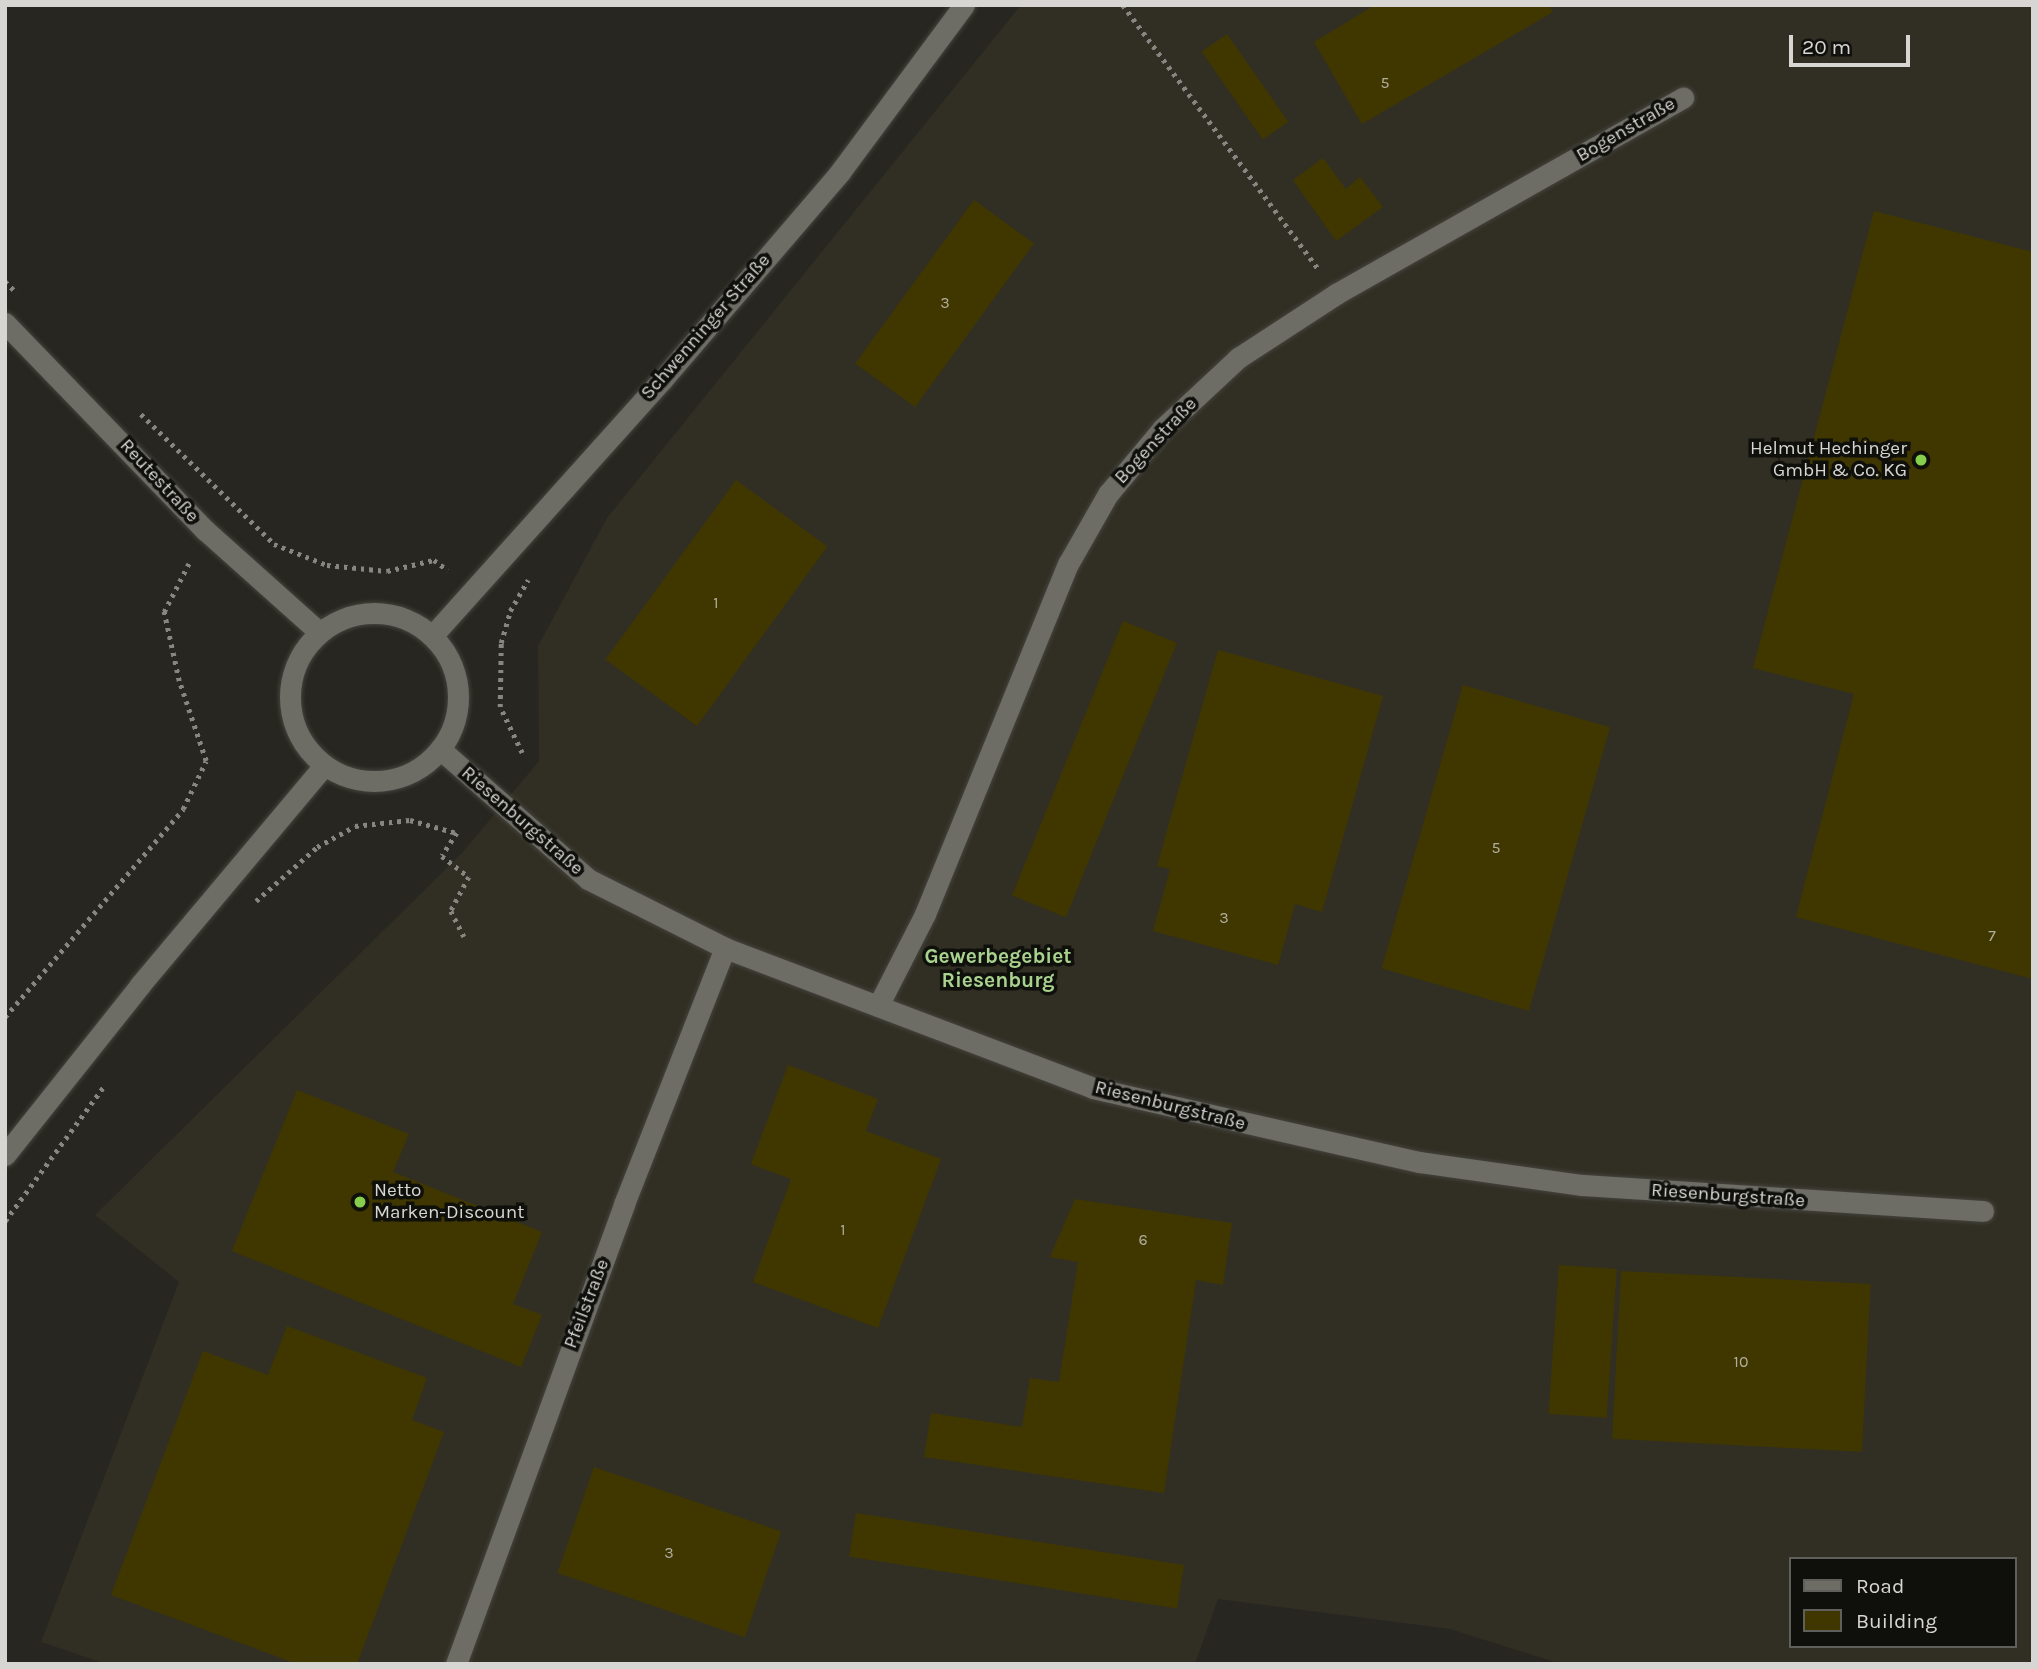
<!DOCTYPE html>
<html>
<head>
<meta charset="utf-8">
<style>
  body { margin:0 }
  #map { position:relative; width:2038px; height:1669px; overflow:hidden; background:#272620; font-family:Karla,sans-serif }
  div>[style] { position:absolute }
  .built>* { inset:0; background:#312f23 }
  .building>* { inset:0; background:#403700; transform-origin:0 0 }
  .path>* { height:4.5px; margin-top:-2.25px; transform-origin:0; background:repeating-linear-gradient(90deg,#878681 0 3.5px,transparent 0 8.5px) }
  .roads { filter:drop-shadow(0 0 2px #44433e) drop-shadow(0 0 2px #44433e) }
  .minor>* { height:21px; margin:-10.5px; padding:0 10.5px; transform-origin:10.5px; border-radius:10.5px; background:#6d6c65 }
  .secondary>* { height:21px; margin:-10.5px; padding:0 10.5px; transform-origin:10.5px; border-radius:10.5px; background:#6d6c65 }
  .secondary>.ring { margin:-10.5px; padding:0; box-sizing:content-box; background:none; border:21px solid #6d6c65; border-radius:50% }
  .dots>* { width:19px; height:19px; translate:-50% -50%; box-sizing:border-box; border:4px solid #0f0f0c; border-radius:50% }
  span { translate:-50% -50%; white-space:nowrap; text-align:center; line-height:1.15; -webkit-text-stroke:7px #0f0f0c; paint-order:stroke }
  .number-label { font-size:16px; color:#b1ae9e }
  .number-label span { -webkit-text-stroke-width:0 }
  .street-label { font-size:19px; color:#d7d6d2 }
  .poi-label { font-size:19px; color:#d7d6d2 }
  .right { translate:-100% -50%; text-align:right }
  .left { translate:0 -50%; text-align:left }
  .neighbourhood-label { font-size:21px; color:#a9d28f; font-weight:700 }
  .frame { position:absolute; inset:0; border:7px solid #d7d6d2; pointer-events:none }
  .legend { position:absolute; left:1789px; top:1557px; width:228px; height:91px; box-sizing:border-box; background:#0f0f0c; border:2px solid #5f5f5b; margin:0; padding:9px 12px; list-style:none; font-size:21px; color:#d7d6d2 }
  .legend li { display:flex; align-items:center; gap:14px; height:35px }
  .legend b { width:35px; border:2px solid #5f5f5b }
  .scale { position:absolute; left:1789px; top:35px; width:121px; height:32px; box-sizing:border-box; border:4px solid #d7d6d2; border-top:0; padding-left:9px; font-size:21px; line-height:24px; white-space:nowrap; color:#d7d6d2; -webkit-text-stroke:5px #0f0f0c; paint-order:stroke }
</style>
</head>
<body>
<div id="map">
  <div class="built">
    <i style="clip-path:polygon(evenodd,1021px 5px,2033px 5px,2033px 1664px,1561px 1664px,1450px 1629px,1218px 1599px,1195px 1664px,106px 1664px,41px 1642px,179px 1282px,95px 1215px,462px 853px,539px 761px,538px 646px,607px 518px,1021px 5px,1791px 1559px,2015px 1559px,2015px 1646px,1791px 1646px,1791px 1559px)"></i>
  </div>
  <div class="building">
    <i style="clip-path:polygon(1375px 5px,1549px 5px,1553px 12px,1362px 124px,1314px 42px)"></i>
    <i style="left:1227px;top:34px;width:107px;height:31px;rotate:55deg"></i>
    <i style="clip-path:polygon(1323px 158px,1346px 189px,1360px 177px,1383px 207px,1336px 241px,1293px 180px)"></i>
    <i style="left:974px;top:200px;width:74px;height:202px;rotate:36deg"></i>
    <i style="clip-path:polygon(1874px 211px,2033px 252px,2033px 979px,1796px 917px,1854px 694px,1753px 668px)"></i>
    <i style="left:736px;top:480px;width:113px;height:222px;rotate:36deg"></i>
    <i style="left:1123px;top:621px;width:58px;height:296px;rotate:22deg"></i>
    <i style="clip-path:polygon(1218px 650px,1383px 696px,1322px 912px,1295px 904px,1278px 965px,1153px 931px,1170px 869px,1157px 866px)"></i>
    <i style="left:1463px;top:685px;width:153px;height:295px;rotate:16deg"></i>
    <i style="clip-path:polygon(788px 1065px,878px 1099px,866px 1131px,941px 1159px,878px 1328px,753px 1282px,791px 1179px,751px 1164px)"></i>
    <i style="clip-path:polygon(297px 1090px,409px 1134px,393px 1172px,542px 1232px,513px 1304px,542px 1315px,521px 1367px,232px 1251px)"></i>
    <i style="clip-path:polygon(1075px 1199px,1232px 1223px,1223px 1285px,1196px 1280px,1164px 1493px,924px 1457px,931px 1413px,1022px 1427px,1030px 1378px,1059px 1382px,1078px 1262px,1050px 1257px)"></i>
    <i style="left:1559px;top:1265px;width:58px;height:149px;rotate:4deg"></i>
    <i style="left:1621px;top:1271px;width:250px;height:168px;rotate:3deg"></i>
    <i style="clip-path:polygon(287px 1326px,427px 1378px,412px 1420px,444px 1432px,357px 1664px,297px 1664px,111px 1595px,203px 1351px,268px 1375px)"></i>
    <i style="left:594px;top:1467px;width:198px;height:112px;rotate:19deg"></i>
    <i style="left:856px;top:1513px;width:332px;height:44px;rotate:9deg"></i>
  </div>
  <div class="path">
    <i style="left:1123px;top:5px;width:328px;rotate:53.5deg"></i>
    <i style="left:5px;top:281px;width:17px;rotate:45deg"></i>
    <i style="left:141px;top:414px;width:186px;rotate:44.3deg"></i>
    <i style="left:274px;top:544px;width:57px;rotate:21.6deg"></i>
    <i style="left:327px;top:565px;width:60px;rotate:5.7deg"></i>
    <i style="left:387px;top:571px;width:48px;rotate:-13.2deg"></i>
    <i style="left:434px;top:560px;width:17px;rotate:36deg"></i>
    <i style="left:522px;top:753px;width:51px;rotate:-115.6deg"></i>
    <i style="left:500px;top:707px;width:64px;rotate:-89.1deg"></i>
    <i style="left:501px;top:643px;width:33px;rotate:-74deg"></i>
    <i style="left:510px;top:611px;width:36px;rotate:-60deg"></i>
    <i style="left:256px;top:901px;width:81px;rotate:-41.5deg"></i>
    <i style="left:317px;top:847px;width:43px;rotate:-28.9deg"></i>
    <i style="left:355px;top:826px;width:55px;rotate:-6.2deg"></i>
    <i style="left:410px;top:820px;width:49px;rotate:15.5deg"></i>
    <i style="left:457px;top:833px;width:27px;rotate:123deg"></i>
    <i style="left:442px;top:856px;width:34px;rotate:38deg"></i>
    <i style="left:469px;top:877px;width:38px;rotate:118deg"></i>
    <i style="left:451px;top:911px;width:29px;rotate:63deg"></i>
    <i style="left:5px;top:1017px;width:274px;rotate:-49.4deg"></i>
    <i style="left:183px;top:809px;width:53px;rotate:-64.4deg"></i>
    <i style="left:206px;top:761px;width:84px;rotate:-108.6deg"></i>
    <i style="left:179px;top:681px;width:71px;rotate:-102.3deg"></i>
    <i style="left:164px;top:612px;width:59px;rotate:-63deg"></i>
    <i style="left:5px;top:1221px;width:167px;rotate:-53.7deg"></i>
  </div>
  <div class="roads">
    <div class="minor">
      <i style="left:5px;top:323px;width:288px;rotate:46deg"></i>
      <i style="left:205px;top:530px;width:153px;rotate:41.8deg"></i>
      <i style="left:440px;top:749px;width:197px;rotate:41.3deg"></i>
      <i style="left:588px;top:879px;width:153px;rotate:26.7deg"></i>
      <i style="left:725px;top:948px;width:394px;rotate:20.8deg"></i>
      <i style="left:1093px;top:1088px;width:335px;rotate:12.8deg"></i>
      <i style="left:1420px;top:1162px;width:164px;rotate:8.1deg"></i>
      <i style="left:1582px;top:1185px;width:402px;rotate:3.7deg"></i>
      <i style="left:878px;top:1006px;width:103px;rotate:-62.9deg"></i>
      <i style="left:925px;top:914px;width:378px;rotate:-67.8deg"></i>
      <i style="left:1068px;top:564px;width:81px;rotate:-60.3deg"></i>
      <i style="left:1108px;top:494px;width:86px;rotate:-50.2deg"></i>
      <i style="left:1163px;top:428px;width:103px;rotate:-43deg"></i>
      <i style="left:1238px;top:358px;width:117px;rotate:-33.1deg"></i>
      <i style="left:1336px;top:294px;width:399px;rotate:-29.5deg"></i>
      <i style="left:456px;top:1664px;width:490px;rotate:-69.9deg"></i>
      <i style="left:624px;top:1204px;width:275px;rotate:-68.5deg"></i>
    </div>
    <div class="secondary">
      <i class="ring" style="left:290px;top:613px;width:147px;height:147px"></i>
      <i style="left:433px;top:635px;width:343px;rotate:-48.1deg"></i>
      <i style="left:662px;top:380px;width:274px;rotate:-49.4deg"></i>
      <i style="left:840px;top:172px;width:208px;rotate:-53.4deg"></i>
      <i style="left:5px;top:1155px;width:217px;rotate:-51.5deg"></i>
      <i style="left:140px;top:985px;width:286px;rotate:-50deg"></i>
    </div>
  </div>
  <div class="dots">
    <i style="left:1921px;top:460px;background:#86cf4c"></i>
    <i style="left:360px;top:1202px;background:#86cf4c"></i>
  </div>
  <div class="number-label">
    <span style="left:1385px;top:83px">5</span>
    <span style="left:945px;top:303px">3</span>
    <span style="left:716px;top:603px">1</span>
    <span style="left:1496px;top:848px">5</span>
    <span style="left:1224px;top:918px">3</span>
    <span style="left:1992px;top:936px">7</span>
    <span style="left:843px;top:1230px">1</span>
    <span style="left:1143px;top:1240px">6</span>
    <span style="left:1741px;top:1362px">10</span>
    <span style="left:669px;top:1553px">3</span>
  </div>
  <div class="street-label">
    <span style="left:1626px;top:130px;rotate:-30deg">Bogenstraße</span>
    <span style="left:706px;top:327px;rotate:-49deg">Schwenninger Straße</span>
    <span style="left:1156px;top:441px;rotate:-47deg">Bogenstraße</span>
    <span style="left:159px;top:481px;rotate:47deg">Reutestraße</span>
    <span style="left:522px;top:821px;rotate:41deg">Riesenburgstraße</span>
    <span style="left:1170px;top:1106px;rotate:14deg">Riesenburgstraße</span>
    <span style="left:1728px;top:1196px;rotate:4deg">Riesenburgstraße</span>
    <span style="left:587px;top:1304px;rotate:-69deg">Pfeilstraße</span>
  </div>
  <div class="poi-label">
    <span class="right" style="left:1907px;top:460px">Helmut Hechinger<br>GmbH &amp; Co. KG</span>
    <span class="left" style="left:374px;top:1202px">Netto<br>Marken-Discount</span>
  </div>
  <div class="neighbourhood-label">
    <span style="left:998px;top:968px">Gewerbegebiet<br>Riesenburg</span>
  </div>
  <div class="frame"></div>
  <ul class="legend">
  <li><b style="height:9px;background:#6d6c65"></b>Road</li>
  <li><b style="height:19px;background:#403700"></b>Building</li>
  </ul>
  <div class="scale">20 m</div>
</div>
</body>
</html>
